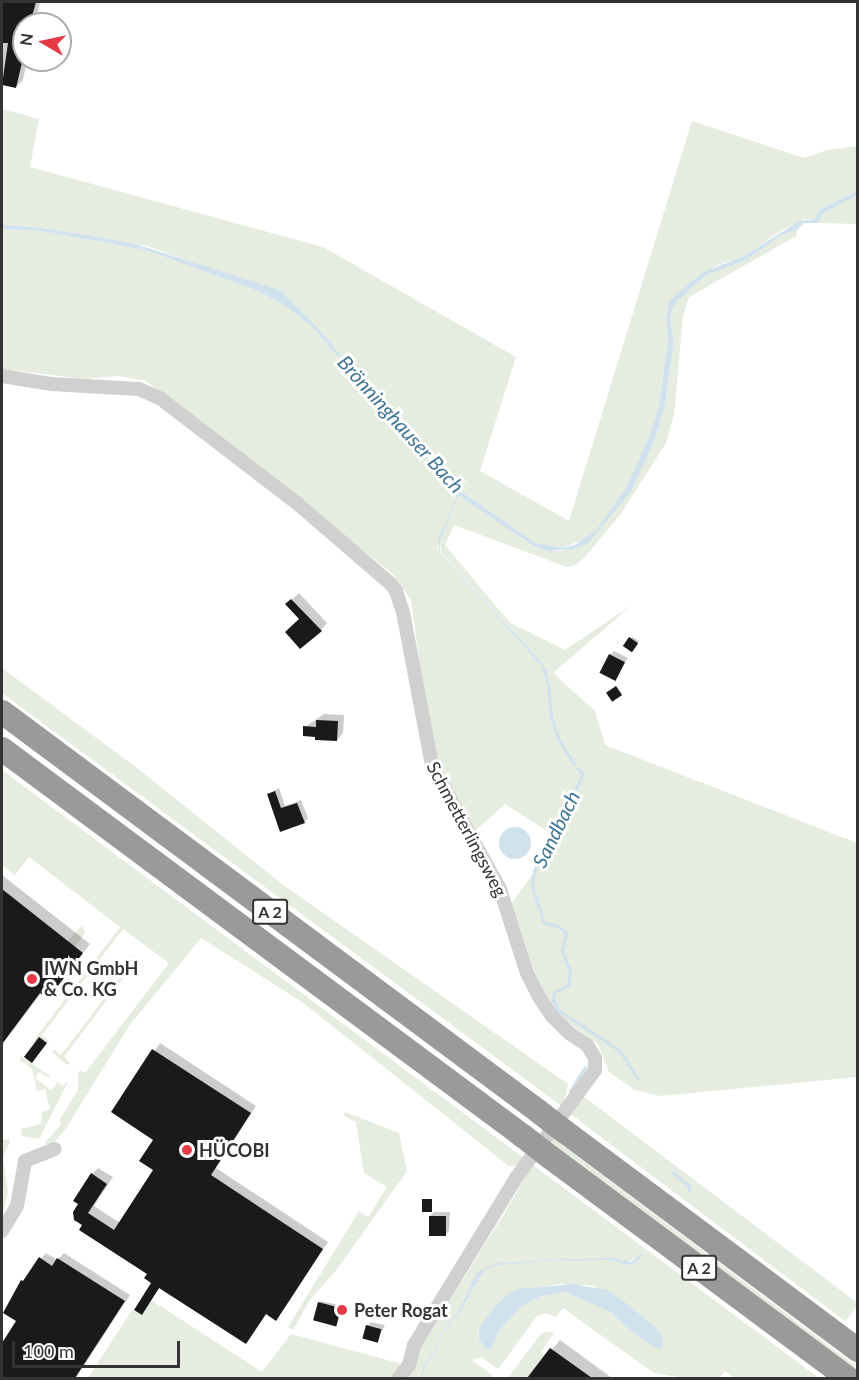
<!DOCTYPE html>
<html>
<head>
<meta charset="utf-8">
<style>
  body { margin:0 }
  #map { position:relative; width:859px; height:1380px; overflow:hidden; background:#fff; font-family:Lato,sans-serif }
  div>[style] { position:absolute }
  .green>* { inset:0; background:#e6ecdf; transform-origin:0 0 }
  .water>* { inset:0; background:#cfe2ee }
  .round { border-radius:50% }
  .shadow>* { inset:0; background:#0003 }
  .stream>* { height:3px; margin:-1.5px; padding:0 1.5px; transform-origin:1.5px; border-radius:1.5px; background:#cfe2ee }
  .building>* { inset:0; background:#1a1a1a; transform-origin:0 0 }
  .street>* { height:14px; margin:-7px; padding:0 7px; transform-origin:7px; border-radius:7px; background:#d0d0d0 }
  .highway>* { height:24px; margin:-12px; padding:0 12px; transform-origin:12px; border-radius:12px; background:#9a9a9a }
  .highway-bridge>* { height:24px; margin:-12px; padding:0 12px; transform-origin:12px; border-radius:12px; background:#9a9a9a }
  .dots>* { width:16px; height:16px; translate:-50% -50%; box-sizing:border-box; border:3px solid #fff; border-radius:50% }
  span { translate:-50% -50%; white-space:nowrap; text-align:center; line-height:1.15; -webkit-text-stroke:6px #fff; paint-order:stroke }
  .shield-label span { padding:2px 4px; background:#fff; border:2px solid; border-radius:4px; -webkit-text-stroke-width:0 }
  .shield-label { font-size:16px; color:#333; font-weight:700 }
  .street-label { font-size:18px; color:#333 }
  .poi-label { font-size:18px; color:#333; font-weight:700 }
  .left { translate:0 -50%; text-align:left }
  .water-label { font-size:20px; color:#3f7597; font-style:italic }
  .frame { position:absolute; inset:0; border:3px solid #333; pointer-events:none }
  .north { position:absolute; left:12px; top:12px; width:60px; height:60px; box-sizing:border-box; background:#fff; border:2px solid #adadad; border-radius:50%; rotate:279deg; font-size:16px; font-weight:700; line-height:24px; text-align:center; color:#333 }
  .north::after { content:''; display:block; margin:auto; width:21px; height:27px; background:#e63946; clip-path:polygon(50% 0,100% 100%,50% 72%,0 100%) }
  .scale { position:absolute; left:12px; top:1341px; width:168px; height:27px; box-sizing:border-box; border:3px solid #333; border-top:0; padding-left:8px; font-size:18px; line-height:21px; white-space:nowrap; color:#333; -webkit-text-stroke:4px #fff; paint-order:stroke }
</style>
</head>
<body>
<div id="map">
  <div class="green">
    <i style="clip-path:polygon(2px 109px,39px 119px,30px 167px,323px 247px,516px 357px,480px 471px,569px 521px,692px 121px,804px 158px,828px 150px,857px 146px,857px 191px,819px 210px,815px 219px,804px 219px,782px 230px,744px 256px,715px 266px,669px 301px,666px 318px,668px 341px,659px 405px,649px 437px,626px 488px,596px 530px,586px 539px,561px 548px,548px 547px,536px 543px,459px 490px,312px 322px,280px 290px,235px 278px,147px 246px,43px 228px,2px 225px)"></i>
    <i style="clip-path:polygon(857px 195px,857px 224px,818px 223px,821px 214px)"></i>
    <i style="clip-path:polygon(2px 229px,42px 231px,146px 250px,261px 292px,291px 310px,312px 327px,343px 362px,455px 491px,456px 498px,437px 548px,439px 553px,541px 665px,549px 686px,543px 664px,441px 553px,440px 541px,458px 494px,534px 546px,546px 551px,561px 551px,588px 542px,631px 492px,655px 439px,665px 405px,674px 340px,670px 318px,675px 303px,705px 276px,746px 260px,783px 234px,797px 230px,796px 236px,689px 297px,683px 316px,674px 415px,666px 443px,620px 515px,585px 557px,576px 565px,567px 567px,454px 525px,445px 545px,510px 623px,565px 650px,632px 605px,553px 673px,595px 711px,605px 745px,857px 843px,857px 1077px,660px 1096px,635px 1090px,609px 1072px,598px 1044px,559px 1016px,548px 999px,533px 968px,512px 903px,558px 838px,505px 804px,474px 832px,440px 769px,423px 687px,411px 600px,393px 574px,146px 381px,118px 376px,85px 379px,2px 369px)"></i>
    <i style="clip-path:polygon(2px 668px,141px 771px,283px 885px,568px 1084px,563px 1107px,2px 693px)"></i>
    <i style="clip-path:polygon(2px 770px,525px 1159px,516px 1166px,509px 1166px,302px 1002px,201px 938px,129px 1026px,65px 1130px,51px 1146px,45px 1143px,61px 1124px,60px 1119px,78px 1090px,78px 1074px,80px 1070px,85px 1073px,169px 963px,123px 929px,42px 1035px,49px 1041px,47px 1043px,39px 1038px,31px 1044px,120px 927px,29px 857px,15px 875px,2px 865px)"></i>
    <i style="clip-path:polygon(82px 925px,85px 933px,75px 947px,67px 942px)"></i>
    <i style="clip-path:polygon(128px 952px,145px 964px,137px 960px,64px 1057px,70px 1063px,67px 1065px,52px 1052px,54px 1050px,61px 1055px,135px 958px)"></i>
    <i style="clip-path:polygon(21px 1056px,50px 1076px,49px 1078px,39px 1072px,35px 1078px,51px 1090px,57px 1084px,56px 1081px,63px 1086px,69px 1080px,39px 1139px,22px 1136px,21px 1129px,41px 1124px,42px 1112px,50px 1109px,45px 1089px,37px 1091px,32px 1069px,20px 1060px)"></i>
    <i style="left:583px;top:1096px;width:345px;height:22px;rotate:37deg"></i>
    <i style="clip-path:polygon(345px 1112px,399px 1133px,407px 1171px,335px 1272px,310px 1300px,293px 1330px,288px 1327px,359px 1211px,368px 1217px,387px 1187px,364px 1173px,356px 1122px,344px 1116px)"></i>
    <i style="clip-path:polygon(2px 1137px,4px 1140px,9px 1139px,10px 1142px,3px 1157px,8px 1192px,3px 1215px)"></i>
    <i style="left:553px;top:1138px;width:379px;height:6px;rotate:37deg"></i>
    <i style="clip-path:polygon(evenodd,530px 1163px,819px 1378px,735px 1378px,725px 1371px,719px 1378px,684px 1378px,654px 1373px,563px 1308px,556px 1317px,546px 1313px,537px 1316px,498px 1369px,481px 1357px,472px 1360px,493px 1376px,491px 1378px,422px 1378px,426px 1364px,435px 1352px,439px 1337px,458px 1315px,484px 1270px,500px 1265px,560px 1260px,612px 1260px,627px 1265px,634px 1263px,639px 1255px,627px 1263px,612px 1258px,560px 1259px,500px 1263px,477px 1273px,457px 1314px,438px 1336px,434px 1351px,424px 1364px,420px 1378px,88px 1378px,132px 1310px,142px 1315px,151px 1300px,262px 1372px,291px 1334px,402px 1364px,401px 1372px,427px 1337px,505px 1212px,525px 1178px,530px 1163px,558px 1284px,588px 1285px,607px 1291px,647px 1320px,625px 1326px,611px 1312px,588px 1300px,565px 1292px,554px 1293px,541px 1296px,521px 1307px,501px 1328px,490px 1350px,486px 1349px,479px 1340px,478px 1332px,495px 1306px,541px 1287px,558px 1284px)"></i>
    <i style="clip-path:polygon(546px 1331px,554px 1333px,541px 1352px,544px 1355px,527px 1378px,508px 1378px,540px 1335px)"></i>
  </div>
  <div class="water">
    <i style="clip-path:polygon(857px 191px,857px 195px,822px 214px,818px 223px,804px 223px,797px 230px,783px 234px,746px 260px,705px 276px,675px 303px,670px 318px,674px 340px,665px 405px,655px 439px,631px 492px,588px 543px,575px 549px,547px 551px,534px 546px,458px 495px,440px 541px,440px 553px,543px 664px,548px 675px,548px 686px,541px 665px,439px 553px,438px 540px,456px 498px,455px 491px,343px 362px,312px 327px,291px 310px,261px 292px,146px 250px,42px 231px,2px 229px,2px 225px,43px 228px,132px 243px,280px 290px,312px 322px,459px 490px,536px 543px,561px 548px,575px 545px,596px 530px,626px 488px,649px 437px,659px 405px,668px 341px,666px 318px,669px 301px,703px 272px,744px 256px,799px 221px,815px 219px,819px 210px)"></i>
    <i class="round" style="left:499px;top:827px;width:32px;height:32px"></i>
    <i style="clip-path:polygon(612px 1258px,634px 1263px,627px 1265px,612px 1260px,560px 1260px,500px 1265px,484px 1270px,458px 1315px,439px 1337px,435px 1352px,426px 1364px,422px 1378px,420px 1378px,424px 1364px,434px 1351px,438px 1336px,457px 1314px,477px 1273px,483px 1269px,500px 1263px,560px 1259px)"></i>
    <i style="clip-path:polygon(573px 1284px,607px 1290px,630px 1306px,658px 1330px,663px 1339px,662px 1346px,660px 1349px,654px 1347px,625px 1326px,611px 1312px,565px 1292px,541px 1296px,521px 1307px,501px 1328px,490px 1350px,486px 1349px,479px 1340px,479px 1329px,495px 1306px,510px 1293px,518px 1289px)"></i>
  </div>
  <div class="shadow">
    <i style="clip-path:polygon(2px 2px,40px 2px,35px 24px,24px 24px,24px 60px,27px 60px,23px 80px,16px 87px,2px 84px)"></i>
    <i style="clip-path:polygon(299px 593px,327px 623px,321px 630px,301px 619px,287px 604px)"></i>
    <i style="clip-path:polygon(632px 637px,639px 641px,634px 648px,630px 638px)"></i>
    <i style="clip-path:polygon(614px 651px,628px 658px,614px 679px,610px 655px)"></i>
    <i style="clip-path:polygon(324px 714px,344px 715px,343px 733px,337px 740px,305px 727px)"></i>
    <i style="clip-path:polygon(279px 788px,285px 806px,301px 800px,308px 818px,304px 822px,281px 830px,269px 794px)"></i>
    <i style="clip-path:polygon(2px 875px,90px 944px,48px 997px,42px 992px,2px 1045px)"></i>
    <i style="clip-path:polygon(160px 1043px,256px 1106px,216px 1168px,328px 1242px,282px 1312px,276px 1319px,267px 1313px,245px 1343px,160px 1287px,142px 1313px,153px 1282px,149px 1274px,84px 1225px,80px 1203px,92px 1174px,98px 1168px,113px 1177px,94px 1206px,120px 1223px,155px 1169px,155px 1139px,113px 1112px)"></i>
    <i style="clip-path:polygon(434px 1212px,450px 1212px,449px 1231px,445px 1235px,430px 1216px)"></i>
    <i style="clip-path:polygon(46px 1253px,57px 1260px,64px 1253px,130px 1295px,76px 1378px,2px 1378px,2px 1339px,5px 1341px,18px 1321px,5px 1312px,23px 1281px)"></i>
    <i style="clip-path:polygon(321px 1301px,342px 1306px,336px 1324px,319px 1303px)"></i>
    <i style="clip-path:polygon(371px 1322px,385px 1325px,377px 1341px,367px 1326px)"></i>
    <i style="clip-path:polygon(560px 1340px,612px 1378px,529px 1378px)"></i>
  </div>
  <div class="stream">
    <i style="left:548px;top:684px;width:33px;rotate:85deg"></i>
    <i style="left:551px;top:717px;width:24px;rotate:71deg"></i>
    <i style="left:559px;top:740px;width:28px;rotate:58deg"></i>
    <i style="left:577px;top:768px;width:8px;rotate:45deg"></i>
    <i style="left:583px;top:774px;width:109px;rotate:116.8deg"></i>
    <i style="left:534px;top:871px;width:15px;rotate:98deg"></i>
    <i style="left:532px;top:886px;width:39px;rotate:72deg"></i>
    <i style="left:544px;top:923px;width:14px;rotate:12deg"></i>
    <i style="left:558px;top:926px;width:11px;rotate:41deg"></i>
    <i style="left:566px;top:933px;width:17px;rotate:103deg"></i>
    <i style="left:562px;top:950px;width:23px;rotate:70deg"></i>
    <i style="left:570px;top:972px;width:13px;rotate:99deg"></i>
    <i style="left:568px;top:985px;width:16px;rotate:153deg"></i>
    <i style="left:554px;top:992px;width:8px;rotate:97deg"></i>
    <i style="left:553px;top:1000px;width:11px;rotate:63deg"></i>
    <i style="left:558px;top:1010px;width:74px;rotate:33.5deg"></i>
    <i style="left:620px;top:1051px;width:33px;rotate:57deg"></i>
    <i style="left:570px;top:1091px;width:28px;rotate:-58deg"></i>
    <i style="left:672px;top:1172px;width:22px;rotate:39deg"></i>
    <i style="left:689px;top:1186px;width:4px;rotate:90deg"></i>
    <i style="left:631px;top:1263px;width:12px;rotate:-42deg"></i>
  </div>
  <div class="building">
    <i style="clip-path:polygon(2px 2px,36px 2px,30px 24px,24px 24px,24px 54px,16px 88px,2px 85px,8px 43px,2px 43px)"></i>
    <i style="clip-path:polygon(291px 599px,322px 631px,300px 649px,285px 632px,299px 619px,285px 604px)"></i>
    <i style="left:629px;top:637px;width:11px;height:11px;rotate:34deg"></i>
    <i style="left:609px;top:654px;width:18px;height:21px;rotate:27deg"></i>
    <i style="left:616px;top:686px;width:11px;height:12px;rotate:56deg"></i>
    <i style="clip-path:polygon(316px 720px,338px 721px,337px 741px,315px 740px,315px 737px,303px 736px,303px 726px,316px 727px)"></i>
    <i style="clip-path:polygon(275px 791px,281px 808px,297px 803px,305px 823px,280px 832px,267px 794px)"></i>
    <i style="clip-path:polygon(2px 889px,83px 953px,48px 999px,40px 993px,2px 1044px)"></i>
    <i style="left:39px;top:1037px;width:10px;height:25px;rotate:37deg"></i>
    <i style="clip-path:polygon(152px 1049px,251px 1113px,211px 1175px,323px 1249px,276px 1321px,266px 1314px,246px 1344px,159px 1288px,142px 1315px,134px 1310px,151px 1283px,144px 1278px,147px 1274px,79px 1230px,82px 1225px,74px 1220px,73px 1212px,78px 1204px,73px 1201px,91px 1173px,107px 1184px,88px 1213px,114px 1230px,153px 1170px,139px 1161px,153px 1140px,111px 1112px)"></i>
    <i style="left:422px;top:1199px;width:10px;height:13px"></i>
    <i style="left:429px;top:1216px;width:17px;height:20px"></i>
    <i style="clip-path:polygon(39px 1257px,52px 1266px,57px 1258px,125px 1301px,75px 1378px,2px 1378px,2px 1343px,16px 1321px,3px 1313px,21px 1280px,23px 1281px)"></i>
    <i style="left:318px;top:1302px;width:24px;height:19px;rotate:15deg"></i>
    <i style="left:366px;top:1325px;width:16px;height:14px;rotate:15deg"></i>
    <i style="clip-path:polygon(550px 1348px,592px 1378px,527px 1378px)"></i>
  </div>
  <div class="street">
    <i style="left:2px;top:376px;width:50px;rotate:9.3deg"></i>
    <i style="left:51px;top:384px;width:88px;rotate:3.3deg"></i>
    <i style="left:139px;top:389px;width:24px;rotate:24deg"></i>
    <i style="left:161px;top:399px;width:174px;rotate:37.5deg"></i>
    <i style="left:299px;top:505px;width:121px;rotate:40.7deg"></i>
    <i style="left:391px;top:584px;width:9px;rotate:54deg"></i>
    <i style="left:396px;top:591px;width:22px;rotate:72deg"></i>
    <i style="left:403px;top:612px;width:157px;rotate:79.3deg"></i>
    <i style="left:432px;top:766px;width:141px;rotate:61.1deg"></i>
    <i style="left:500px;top:889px;width:88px;rotate:72.2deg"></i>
    <i style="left:527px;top:973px;width:27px;rotate:63deg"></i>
    <i style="left:539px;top:997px;width:23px;rotate:56deg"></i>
    <i style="left:552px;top:1016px;width:24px;rotate:45deg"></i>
    <i style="left:569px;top:1033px;width:22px;rotate:34deg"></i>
    <i style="left:587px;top:1045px;width:15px;rotate:58deg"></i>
    <i style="left:595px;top:1058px;width:12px;rotate:90deg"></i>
    <i style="left:595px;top:1070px;width:134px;rotate:126.2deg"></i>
    <i style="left:516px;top:1178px;width:196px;rotate:121.4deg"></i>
    <i style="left:414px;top:1345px;width:21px;rotate:104deg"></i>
    <i style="left:409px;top:1365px;width:16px;rotate:128deg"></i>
    <i style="left:2px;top:1231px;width:29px;rotate:-59deg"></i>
    <i style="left:17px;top:1206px;width:46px;rotate:-79.9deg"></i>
    <i style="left:25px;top:1161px;width:32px;rotate:-22deg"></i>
  </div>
  <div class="highway">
    <i style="left:2px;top:712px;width:668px;rotate:36.66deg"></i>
    <i style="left:2px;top:749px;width:649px;rotate:36.61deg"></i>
    <i style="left:564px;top:1131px;width:367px;rotate:36.7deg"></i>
    <i style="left:550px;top:1157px;width:371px;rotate:36.6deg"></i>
  </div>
  <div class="highway-bridge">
    <i style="left:538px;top:1111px;width:33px;rotate:38deg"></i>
    <i style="left:523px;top:1136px;width:34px;rotate:38deg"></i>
  </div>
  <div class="dots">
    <i style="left:32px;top:979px;background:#e63946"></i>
    <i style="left:187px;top:1150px;background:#e63946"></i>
    <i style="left:342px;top:1310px;background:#e63946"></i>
  </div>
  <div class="shield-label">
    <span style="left:270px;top:912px">A 2</span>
    <span style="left:699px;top:1268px">A 2</span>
  </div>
  <div class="street-label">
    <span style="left:467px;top:829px;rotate:62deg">Schmetterlingsweg</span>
  </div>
  <div class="poi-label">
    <span class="left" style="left:44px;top:979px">IWN GmbH<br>&amp; Co. KG</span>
    <span class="left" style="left:199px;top:1150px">HÜCOBI</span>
    <span class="left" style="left:354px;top:1310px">Peter Rogat</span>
  </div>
  <div class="water-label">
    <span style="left:401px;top:424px;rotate:48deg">Brönninghauser Bach</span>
    <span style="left:556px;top:829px;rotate:-64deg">Sandbach</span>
  </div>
  <div class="frame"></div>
  <div class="north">N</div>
  <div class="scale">100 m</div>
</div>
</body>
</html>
